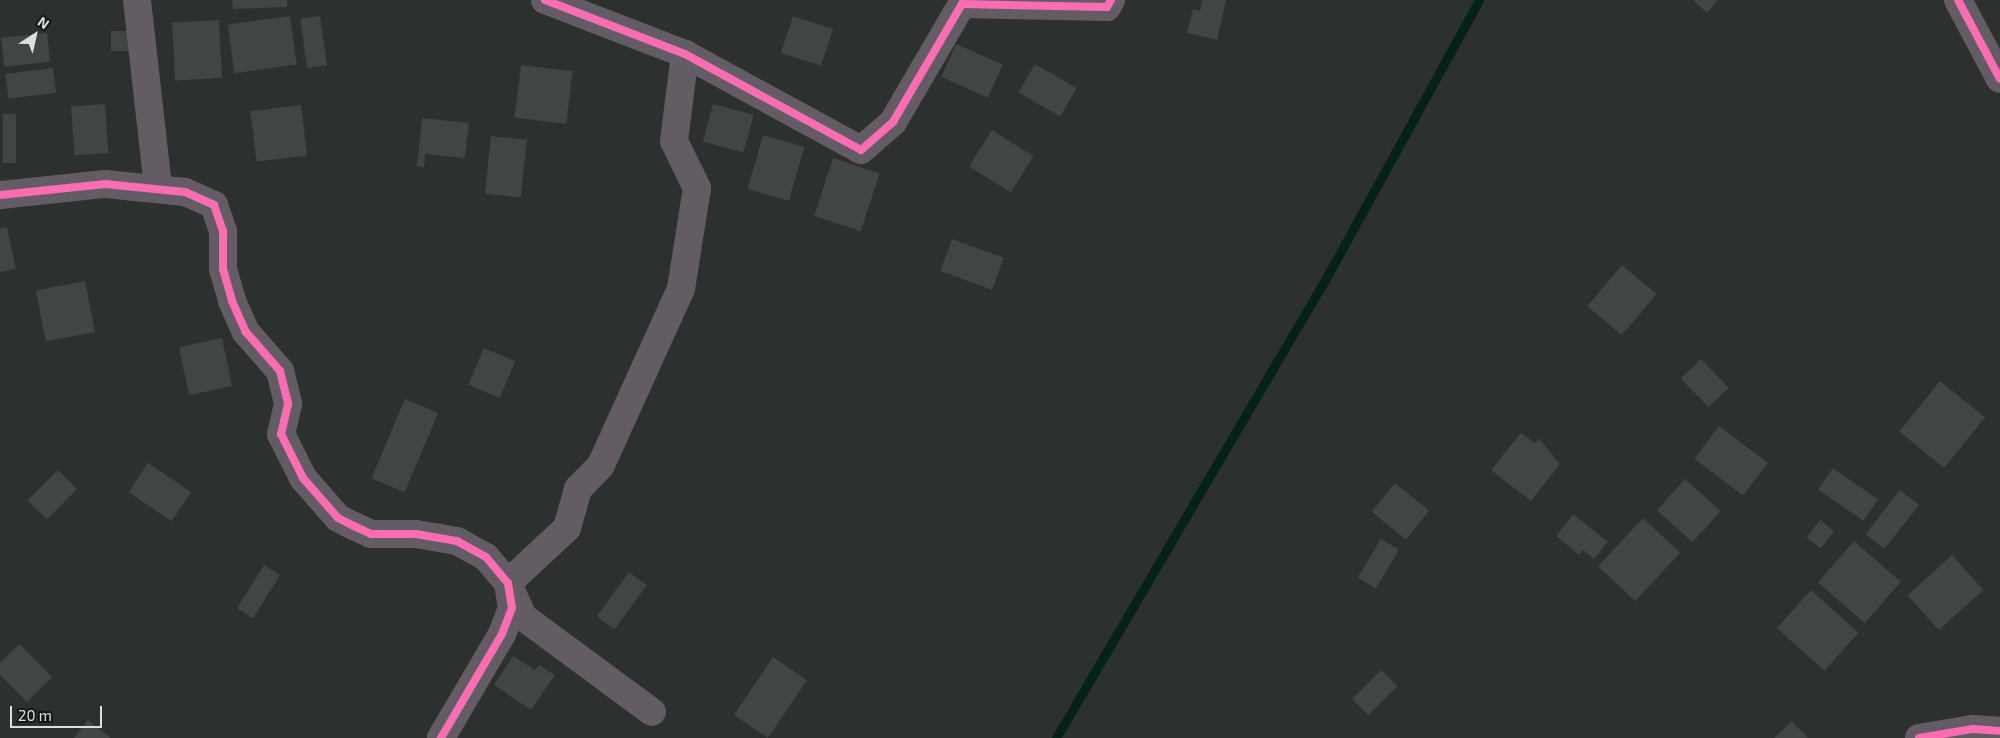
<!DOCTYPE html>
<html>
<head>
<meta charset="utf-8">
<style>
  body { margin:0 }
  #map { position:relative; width:2000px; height:738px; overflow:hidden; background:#2c302e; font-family:"Exo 2",sans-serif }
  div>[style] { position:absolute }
  .stream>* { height:9px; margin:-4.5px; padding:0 4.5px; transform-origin:4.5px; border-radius:4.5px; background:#042216 }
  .building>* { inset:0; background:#414543; transform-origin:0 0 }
  .minor>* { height:28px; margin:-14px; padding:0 14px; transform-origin:14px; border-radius:14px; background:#645c64 }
  .cycleway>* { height:8px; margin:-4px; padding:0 4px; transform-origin:4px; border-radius:4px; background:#f96db3 }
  span { translate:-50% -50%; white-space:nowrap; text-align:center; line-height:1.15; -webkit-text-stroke:5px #151917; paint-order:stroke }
  .north { position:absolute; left:10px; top:10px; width:50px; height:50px; -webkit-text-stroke:4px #151917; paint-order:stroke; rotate:35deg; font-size:14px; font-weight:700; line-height:20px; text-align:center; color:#dbe0dd }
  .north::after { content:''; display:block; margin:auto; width:18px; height:22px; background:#dbe0dd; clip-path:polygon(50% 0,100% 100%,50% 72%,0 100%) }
  .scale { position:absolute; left:10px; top:706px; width:92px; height:22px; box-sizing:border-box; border:2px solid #dbe0dd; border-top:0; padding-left:6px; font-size:15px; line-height:18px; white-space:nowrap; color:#dbe0dd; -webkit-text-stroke:4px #151917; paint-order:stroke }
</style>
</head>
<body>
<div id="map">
  <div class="stream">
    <i style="left:1056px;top:738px;width:539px;rotate:-59.58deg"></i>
    <i style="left:1329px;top:273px;width:311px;rotate:-61.2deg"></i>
  </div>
  <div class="building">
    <i style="clip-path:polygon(232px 0,287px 0,287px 7px,233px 9px)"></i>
    <i style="clip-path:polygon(1202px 0,1226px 0,1217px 40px,1187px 33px,1193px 9px,1200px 11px)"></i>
    <i style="clip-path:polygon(1693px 0,1718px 0,1707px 13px)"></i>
    <i style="left:290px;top:16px;width:49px;height:63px;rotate:82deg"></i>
    <i style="left:320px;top:16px;width:50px;height:20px;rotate:82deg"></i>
    <i style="left:793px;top:16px;width:42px;height:39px;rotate:18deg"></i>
    <i style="left:219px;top:20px;width:58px;height:47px;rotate:87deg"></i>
    <i style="left:111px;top:31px;width:21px;height:20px"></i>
    <i style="left:47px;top:33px;width:29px;height:46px;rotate:84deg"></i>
    <i style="left:956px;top:44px;width:51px;height:36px;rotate:24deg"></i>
    <i style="left:1035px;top:64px;width:48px;height:33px;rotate:30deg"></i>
    <i style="left:521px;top:65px;width:52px;height:53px;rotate:7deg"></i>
    <i style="left:53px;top:68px;width:25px;height:48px;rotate:83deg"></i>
    <i style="left:105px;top:104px;width:49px;height:34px;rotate:86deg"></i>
    <i style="left:713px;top:104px;width:42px;height:39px;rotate:15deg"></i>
    <i style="left:301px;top:105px;width:51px;height:51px;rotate:83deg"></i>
    <i style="left:3px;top:114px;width:13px;height:49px"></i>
    <i style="clip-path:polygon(422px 118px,469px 123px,465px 158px,425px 154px,424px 167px,417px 166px)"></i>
    <i style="left:992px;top:130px;width:49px;height:43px;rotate:32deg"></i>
    <i style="left:763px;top:135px;width:43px;height:56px;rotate:16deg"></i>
    <i style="left:491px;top:136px;width:36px;height:58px;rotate:6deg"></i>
    <i style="left:833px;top:158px;width:49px;height:61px;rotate:18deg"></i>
    <i style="clip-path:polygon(7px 227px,16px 269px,0 272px,0 228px)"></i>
    <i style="left:952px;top:239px;width:55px;height:34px;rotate:20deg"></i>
    <i style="left:1622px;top:265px;width:45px;height:54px;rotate:40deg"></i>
    <i style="left:85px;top:281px;width:52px;height:50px;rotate:79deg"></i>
    <i style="left:222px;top:338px;width:49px;height:44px;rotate:78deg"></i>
    <i style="left:484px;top:348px;width:34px;height:40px;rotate:23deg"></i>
    <i style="left:1701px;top:359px;width:40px;height:28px;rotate:46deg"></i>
    <i style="left:1940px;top:381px;width:58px;height:65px;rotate:39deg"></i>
    <i style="left:405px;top:399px;width:36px;height:86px;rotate:23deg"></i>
    <i style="left:1719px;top:426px;width:61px;height:41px;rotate:37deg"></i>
    <i style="clip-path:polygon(1521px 433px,1535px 443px,1539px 439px,1560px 464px,1531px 501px,1491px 470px)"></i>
    <i style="left:148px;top:463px;width:52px;height:35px;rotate:34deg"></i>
    <i style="left:1833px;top:468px;width:55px;height:26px;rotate:35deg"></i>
    <i style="left:58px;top:470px;width:27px;height:43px;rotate:45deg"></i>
    <i style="left:1685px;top:479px;width:48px;height:42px;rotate:42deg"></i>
    <i style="left:1395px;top:483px;width:44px;height:37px;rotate:39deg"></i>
    <i style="left:1900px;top:490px;width:24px;height:56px;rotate:38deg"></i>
    <i style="clip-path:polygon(1573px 514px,1608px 542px,1594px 559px,1583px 550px,1579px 555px,1556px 536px)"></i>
    <i style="left:1643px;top:518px;width:51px;height:66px;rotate:43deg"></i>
    <i style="left:1820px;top:520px;width:18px;height:22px;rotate:38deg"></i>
    <i style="left:1381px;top:539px;width:21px;height:45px;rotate:31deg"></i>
    <i style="left:1854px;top:541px;width:62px;height:55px;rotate:41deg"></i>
    <i style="left:1952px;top:555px;width:47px;height:60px;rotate:48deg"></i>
    <i style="left:264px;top:565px;width:19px;height:51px;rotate:32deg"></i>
    <i style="left:629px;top:572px;width:22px;height:55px;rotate:36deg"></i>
    <i style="left:1811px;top:590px;width:64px;height:51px;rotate:42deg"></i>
    <i style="clip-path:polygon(19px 644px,52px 677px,27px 702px,0 675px,0 663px)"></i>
    <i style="clip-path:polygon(513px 656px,535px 670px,539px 665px,555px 675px,531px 710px,494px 685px)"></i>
    <i style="left:773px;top:657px;width:41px;height:70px;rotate:34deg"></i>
    <i style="left:1381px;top:670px;width:23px;height:41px;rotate:45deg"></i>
    <i style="clip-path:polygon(88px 720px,111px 738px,74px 738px)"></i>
    <i style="clip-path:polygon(1792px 721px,1808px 738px,1774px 738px)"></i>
  </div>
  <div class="minor">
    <i style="left:137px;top:0;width:189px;rotate:83.6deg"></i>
    <i style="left:545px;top:0;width:150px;rotate:21.1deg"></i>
    <i style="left:685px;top:54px;width:200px;rotate:28.6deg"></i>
    <i style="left:861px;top:150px;width:43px;rotate:-41.2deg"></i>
    <i style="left:893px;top:122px;width:137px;rotate:-59.7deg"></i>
    <i style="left:962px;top:4px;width:145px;rotate:1.2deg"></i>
    <i style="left:1107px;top:7px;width:8px;rotate:-60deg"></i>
    <i style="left:1958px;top:0;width:89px;rotate:62deg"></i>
    <i style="left:0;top:195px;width:106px;rotate:-6deg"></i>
    <i style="left:105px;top:184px;width:80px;rotate:5.7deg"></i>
    <i style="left:185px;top:192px;width:32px;rotate:24deg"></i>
    <i style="left:214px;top:205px;width:28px;rotate:71deg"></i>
    <i style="left:223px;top:231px;width:38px;rotate:90deg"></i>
    <i style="left:223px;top:269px;width:33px;rotate:74deg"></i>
    <i style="left:232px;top:301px;width:34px;rotate:66deg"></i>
    <i style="left:246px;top:332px;width:52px;rotate:48.9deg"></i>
    <i style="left:280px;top:371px;width:34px;rotate:76deg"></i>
    <i style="left:288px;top:404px;width:31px;rotate:103deg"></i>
    <i style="left:281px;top:434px;width:49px;rotate:63.4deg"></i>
    <i style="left:303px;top:478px;width:53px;rotate:48.8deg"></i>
    <i style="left:338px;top:518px;width:18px;rotate:27deg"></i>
    <i style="left:354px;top:526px;width:19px;rotate:25deg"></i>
    <i style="left:371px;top:534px;width:45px"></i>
    <i style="left:416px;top:534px;width:42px;rotate:9.7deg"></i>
    <i style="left:457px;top:541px;width:33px;rotate:29deg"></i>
    <i style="left:486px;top:557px;width:34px;rotate:50deg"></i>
    <i style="left:508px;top:583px;width:25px;rotate:81deg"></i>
    <i style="left:512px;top:608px;width:28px;rotate:111deg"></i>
    <i style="left:502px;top:634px;width:121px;rotate:120.4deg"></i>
    <i style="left:652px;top:712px;width:160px;rotate:-143.6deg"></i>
    <i style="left:523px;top:617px;width:37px;rotate:-114deg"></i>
    <i style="left:508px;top:583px;width:81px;rotate:-43deg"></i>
    <i style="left:567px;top:528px;width:41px;rotate:-74.2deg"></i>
    <i style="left:578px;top:489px;width:33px;rotate:-46deg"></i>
    <i style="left:601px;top:465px;width:193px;rotate:-65.6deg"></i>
    <i style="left:681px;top:289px;width:102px;rotate:-81deg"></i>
    <i style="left:697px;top:188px;width:52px;rotate:-116.1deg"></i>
    <i style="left:674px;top:141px;width:88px;rotate:-82.8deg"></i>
    <i style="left:1919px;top:738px;width:55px;rotate:-9.5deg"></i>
    <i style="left:1973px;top:729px;width:27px;rotate:4deg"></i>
  </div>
  <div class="cycleway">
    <i style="left:545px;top:0;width:150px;rotate:21.1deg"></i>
    <i style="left:685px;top:54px;width:200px;rotate:28.6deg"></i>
    <i style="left:861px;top:150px;width:43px;rotate:-41.2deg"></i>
    <i style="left:893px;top:122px;width:137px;rotate:-59.7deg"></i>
    <i style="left:962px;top:4px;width:145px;rotate:1.2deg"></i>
    <i style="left:1107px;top:7px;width:8px;rotate:-60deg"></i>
    <i style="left:1958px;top:0;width:89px;rotate:62deg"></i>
    <i style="left:0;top:195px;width:106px;rotate:-6deg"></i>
    <i style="left:105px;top:184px;width:80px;rotate:5.7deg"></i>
    <i style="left:185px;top:192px;width:32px;rotate:24deg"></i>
    <i style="left:214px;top:205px;width:28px;rotate:71deg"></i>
    <i style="left:223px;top:231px;width:38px;rotate:90deg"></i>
    <i style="left:223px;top:269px;width:33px;rotate:74deg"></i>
    <i style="left:232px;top:301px;width:34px;rotate:66deg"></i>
    <i style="left:246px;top:332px;width:52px;rotate:48.9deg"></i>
    <i style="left:280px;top:371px;width:34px;rotate:76deg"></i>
    <i style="left:288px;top:404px;width:31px;rotate:103deg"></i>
    <i style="left:281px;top:434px;width:49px;rotate:63.4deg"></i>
    <i style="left:303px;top:478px;width:53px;rotate:48.8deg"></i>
    <i style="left:338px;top:518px;width:18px;rotate:27deg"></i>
    <i style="left:354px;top:526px;width:19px;rotate:25deg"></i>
    <i style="left:371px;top:534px;width:45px"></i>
    <i style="left:416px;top:534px;width:42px;rotate:9.7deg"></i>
    <i style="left:457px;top:541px;width:33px;rotate:29deg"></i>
    <i style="left:486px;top:557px;width:34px;rotate:50deg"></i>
    <i style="left:508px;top:583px;width:25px;rotate:81deg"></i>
    <i style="left:512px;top:608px;width:28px;rotate:111deg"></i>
    <i style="left:502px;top:634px;width:121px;rotate:120.4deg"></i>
    <i style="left:1919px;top:738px;width:55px;rotate:-9.5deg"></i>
    <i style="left:1973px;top:729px;width:27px;rotate:4deg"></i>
  </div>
  <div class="north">N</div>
  <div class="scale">20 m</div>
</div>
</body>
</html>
